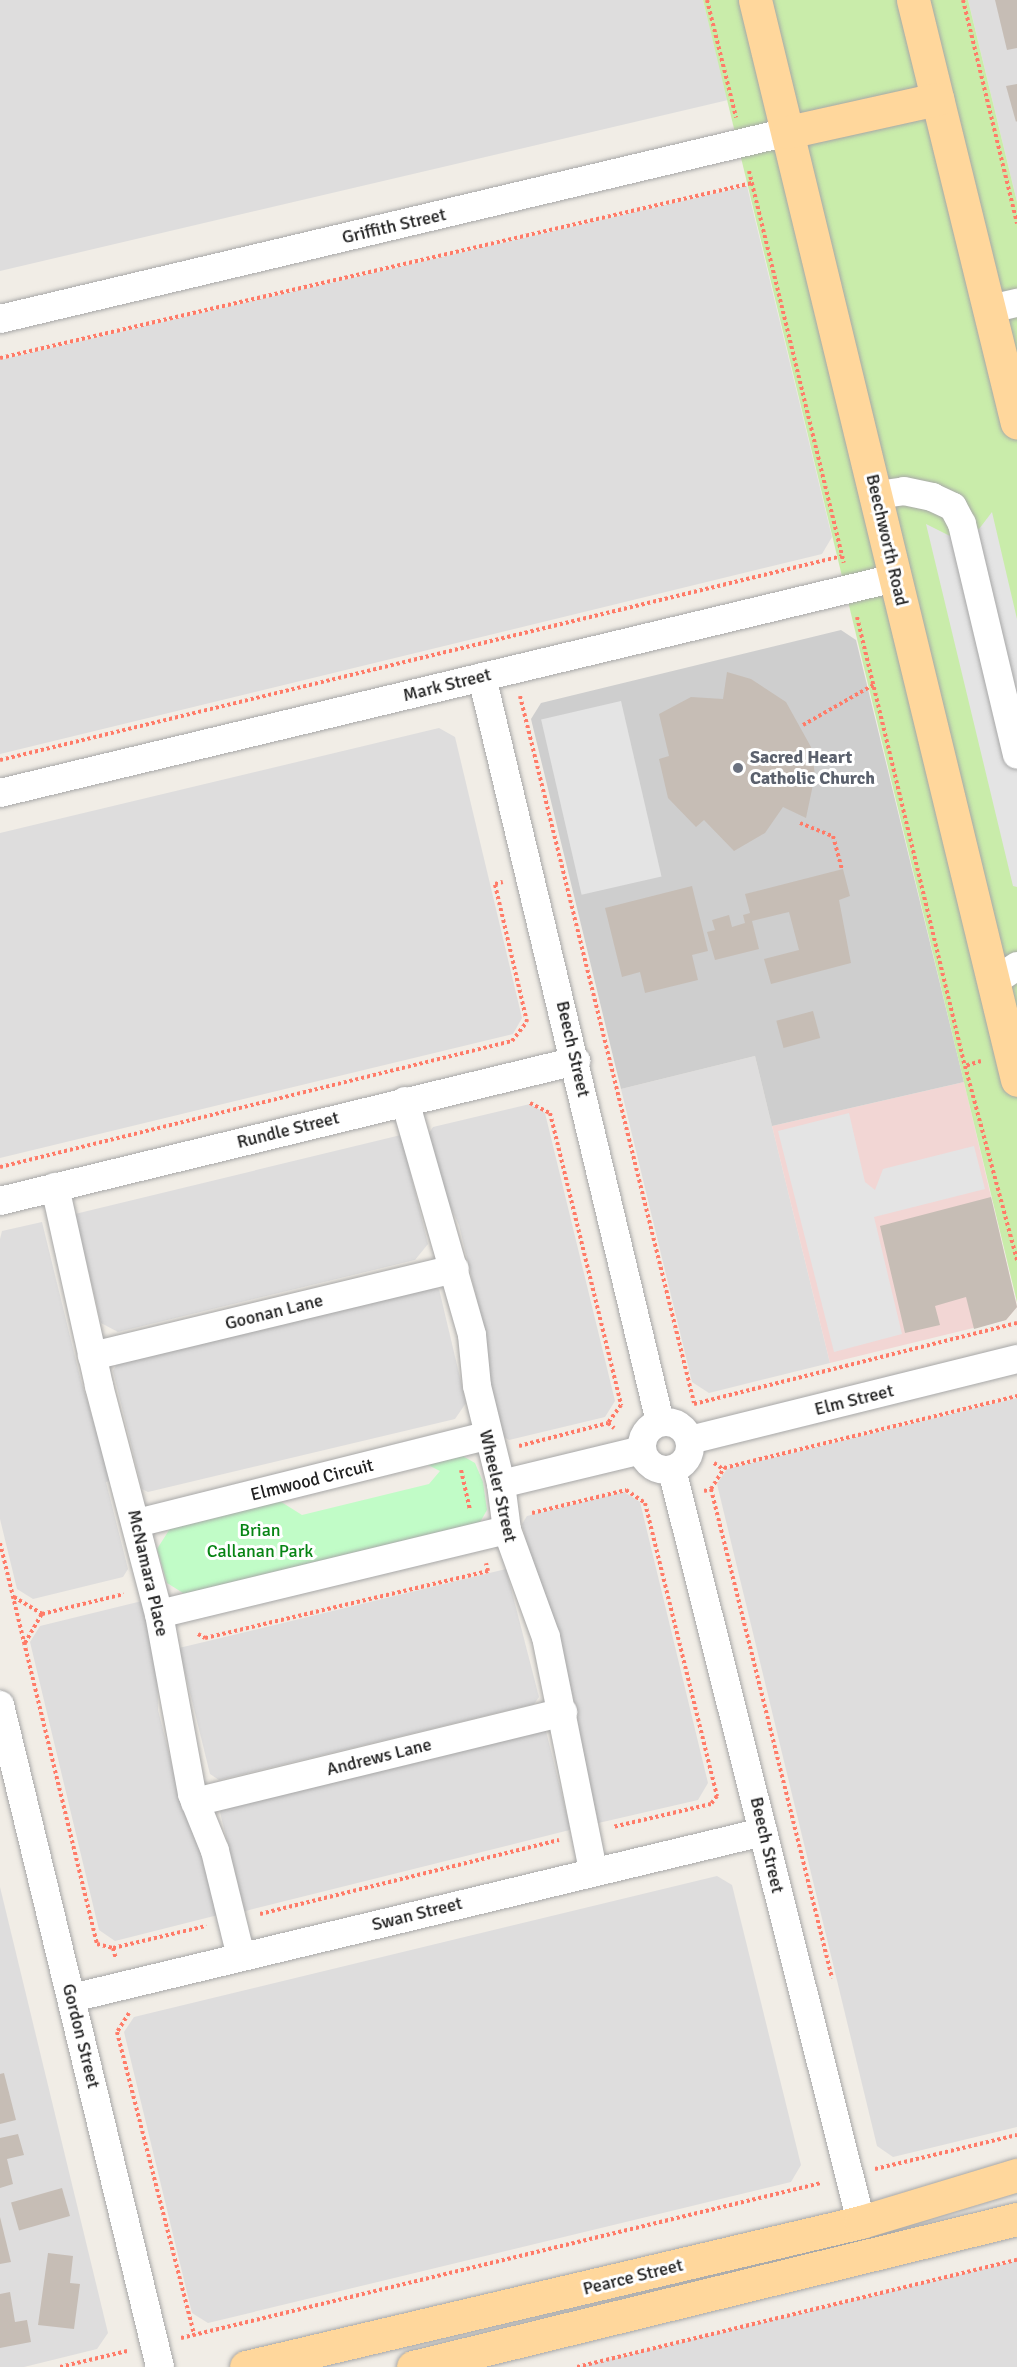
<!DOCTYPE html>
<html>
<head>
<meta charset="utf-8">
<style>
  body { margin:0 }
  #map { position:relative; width:1017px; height:2367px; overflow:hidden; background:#f1ede6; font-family:Signika,sans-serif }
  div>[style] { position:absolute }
  .residential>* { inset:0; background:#dedddd; transform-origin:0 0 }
  .commercial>* { inset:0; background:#f2d6d4 }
  .religious>* { inset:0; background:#cecece }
  .grass>* { inset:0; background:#c9ecaa }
  .park>* { inset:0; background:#c1fcc7 }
  .parking>* { inset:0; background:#e4e4e4; transform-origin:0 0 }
  .building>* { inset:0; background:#c6bdb5; transform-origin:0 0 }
  .path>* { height:4px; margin-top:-2px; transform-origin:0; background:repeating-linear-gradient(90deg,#ff7b68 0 3px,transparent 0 6px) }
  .roads { filter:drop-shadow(0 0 2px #a7a7a7) drop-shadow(0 0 2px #a7a7a7) }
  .minor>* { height:28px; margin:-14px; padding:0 14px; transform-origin:14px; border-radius:14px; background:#fff }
  .minor>.ring { margin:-14px; padding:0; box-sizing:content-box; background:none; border:28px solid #fff; border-radius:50% }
  .major>* { height:33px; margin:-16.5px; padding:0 16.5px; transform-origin:16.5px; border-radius:16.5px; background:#ffd79c }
  .dots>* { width:16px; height:16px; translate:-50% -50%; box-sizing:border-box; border:3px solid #fff; border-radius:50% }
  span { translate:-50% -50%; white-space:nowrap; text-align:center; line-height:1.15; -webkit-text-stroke:6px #fff; paint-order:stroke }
  .street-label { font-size:18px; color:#202020 }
  .worship-label { font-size:18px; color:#5b616d; font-weight:700 }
  .left { translate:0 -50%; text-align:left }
  .park-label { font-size:18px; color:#078414 }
</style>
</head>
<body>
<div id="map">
  <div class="residential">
    <i style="clip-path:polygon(0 0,703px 0,728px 100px,0 271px)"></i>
    <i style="clip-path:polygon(968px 0,1017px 0,1017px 202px)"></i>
    <i style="clip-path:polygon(747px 186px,832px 537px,822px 554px,0 754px,0 360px)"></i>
    <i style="clip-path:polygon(439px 728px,455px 737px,522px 1018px,513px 1034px,0 1158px,0 833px)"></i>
    <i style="clip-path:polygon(755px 1056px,830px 1363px,709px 1393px,692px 1382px,621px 1089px)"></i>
    <i style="clip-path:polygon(530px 1104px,545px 1113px,615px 1401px,605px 1417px,509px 1440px,500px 1434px,486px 1374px,485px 1334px,459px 1225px,439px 1182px,428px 1135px,433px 1127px)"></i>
    <i style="clip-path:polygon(401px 1135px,428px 1244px,415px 1260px,118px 1332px,101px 1323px,75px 1214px)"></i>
    <i style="clip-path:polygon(42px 1222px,81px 1381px,112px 1480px,106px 1482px,128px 1569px,123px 1577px,33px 1599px,17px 1589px,0 1519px,0 1239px,2px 1231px)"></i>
    <i style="clip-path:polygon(428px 1284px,439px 1289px,466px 1403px,455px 1419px,148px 1492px,142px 1489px,113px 1371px,121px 1357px)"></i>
    <i style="clip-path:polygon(1017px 1398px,1017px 2127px,893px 2157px,877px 2146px,717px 1484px,727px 1469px)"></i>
    <i style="clip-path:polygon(624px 1492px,640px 1502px,708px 1783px,698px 1800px,594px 1824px,579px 1760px,577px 1714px,555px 1625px,536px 1582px,522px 1524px,527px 1516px)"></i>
    <i style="clip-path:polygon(506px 1569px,539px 1697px,534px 1704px,219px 1780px,210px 1774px,179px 1648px)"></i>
    <i style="clip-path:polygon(142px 1601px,157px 1663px,158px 1710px,182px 1805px,202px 1846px,218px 1915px,115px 1941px,99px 1930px,30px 1642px,40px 1626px)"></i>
    <i style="left:545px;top:1727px;width:106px;height:336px;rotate:76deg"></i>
    <i style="clip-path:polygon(717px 1876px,732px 1885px,801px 2165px,791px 2182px,208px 2323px,192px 2313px,124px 2032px,134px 2017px)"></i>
    <i style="clip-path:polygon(0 1887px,108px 2333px,97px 2349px,24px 2367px,0 2367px)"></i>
    <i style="clip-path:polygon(1017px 2261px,1017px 2367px,579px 2367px)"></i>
  </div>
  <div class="commercial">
    <i style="clip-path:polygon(964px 1082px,1017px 1307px,1006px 1320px,830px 1363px,772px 1126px)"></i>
  </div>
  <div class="religious">
    <i style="clip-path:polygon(841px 630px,856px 640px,964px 1082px,772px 1126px,755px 1056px,621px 1089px,531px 719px,541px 703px)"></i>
  </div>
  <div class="grass">
    <i style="clip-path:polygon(703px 0,968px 0,1017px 202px,1017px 1302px)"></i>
  </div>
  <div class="park">
    <i style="clip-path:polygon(461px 1455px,475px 1463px,483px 1482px,487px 1510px,479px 1524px,188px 1596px,167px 1583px,157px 1549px,171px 1527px,275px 1498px,302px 1515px,429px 1484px,440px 1471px,422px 1462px)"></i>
  </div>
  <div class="parking">
    <i style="clip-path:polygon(992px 512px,1017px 619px,1017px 887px,1013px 886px,926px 524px,950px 536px,979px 529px)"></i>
    <i style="left:621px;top:701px;width:180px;height:82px;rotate:77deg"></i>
    <i style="clip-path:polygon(849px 1113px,865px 1182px,875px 1190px,883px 1169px,974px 1146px,985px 1189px,874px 1217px,902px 1334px,834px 1352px,778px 1131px)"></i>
  </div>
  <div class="building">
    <i style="clip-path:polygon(995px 0,1017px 0,1017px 48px,1007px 50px)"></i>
    <i style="clip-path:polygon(1017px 84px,1017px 121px,1016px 122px,1006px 86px)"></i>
    <i style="clip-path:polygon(727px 672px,751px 679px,786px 702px,811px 747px,815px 775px,806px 818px,783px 807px,765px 833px,734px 851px,704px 820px,696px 827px,668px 798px,659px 759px,669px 756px,659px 714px,691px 697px,723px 699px)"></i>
    <i style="clip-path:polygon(843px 869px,850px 896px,839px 900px,851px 963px,771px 984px,764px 959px,799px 950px,789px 912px,752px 921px,759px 949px,715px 960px,707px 932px,715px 930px,712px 920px,729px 915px,732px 927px,745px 923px,743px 915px,750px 913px,745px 894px)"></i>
    <i style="clip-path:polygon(692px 886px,708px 951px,692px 955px,698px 980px,645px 993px,640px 972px,622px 977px,605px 908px)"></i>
    <i style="left:813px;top:1011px;width:28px;height:38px;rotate:75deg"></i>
    <i style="clip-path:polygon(991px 1197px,1017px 1307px,1006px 1320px,974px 1329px,966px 1297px,935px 1306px,940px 1325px,905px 1333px,880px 1226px)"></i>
    <i style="clip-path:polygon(4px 2073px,16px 2120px,0 2124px,0 2074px)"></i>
    <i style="clip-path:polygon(18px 2134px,24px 2155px,7px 2159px,13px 2184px,0 2188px,0 2138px)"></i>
    <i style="left:62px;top:2188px;width:29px;height:53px;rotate:74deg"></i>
    <i style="clip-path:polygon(0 2217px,11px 2262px,0 2264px)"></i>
    <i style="clip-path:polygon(48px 2253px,73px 2256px,70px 2283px,80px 2284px,74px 2329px,38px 2325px)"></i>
    <i style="clip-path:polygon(10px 2292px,15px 2322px,27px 2320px,31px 2342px,0 2348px,0 2294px)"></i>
  </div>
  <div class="path">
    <i style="left:707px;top:0;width:121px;rotate:76.1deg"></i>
    <i style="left:963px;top:0;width:230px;rotate:76.4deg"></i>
    <i style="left:749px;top:171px;width:403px;rotate:76.4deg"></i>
    <i style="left:0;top:358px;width:772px;rotate:-13.1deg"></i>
    <i style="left:857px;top:617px;width:462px;rotate:76.5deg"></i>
    <i style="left:520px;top:696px;width:728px;rotate:76.17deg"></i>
    <i style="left:803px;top:725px;width:81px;rotate:-29.7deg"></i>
    <i style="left:0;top:760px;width:866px;rotate:-13.62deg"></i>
    <i style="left:800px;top:823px;width:35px;rotate:22deg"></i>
    <i style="left:833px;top:836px;width:34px;rotate:75deg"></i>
    <i style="left:981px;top:1061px;width:17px;rotate:163deg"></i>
    <i style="left:965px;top:1066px;width:201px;rotate:75deg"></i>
    <i style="left:530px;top:1103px;width:22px;rotate:27deg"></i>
    <i style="left:550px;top:1113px;width:301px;rotate:76.3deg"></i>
    <i style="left:621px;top:1405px;width:22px;rotate:126deg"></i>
    <i style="left:608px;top:1423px;width:8px;rotate:40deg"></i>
    <i style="left:0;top:1167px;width:527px;rotate:-13.83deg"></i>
    <i style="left:512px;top:1041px;width:24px;rotate:-52deg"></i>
    <i style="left:527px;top:1022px;width:142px;rotate:-103.1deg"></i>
    <i style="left:495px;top:884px;width:8px;rotate:-14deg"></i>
    <i style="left:694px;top:1404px;width:333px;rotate:-14.1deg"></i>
    <i style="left:519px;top:1446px;width:92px;rotate:-14.5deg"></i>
    <i style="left:714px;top:1463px;width:11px;rotate:34deg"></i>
    <i style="left:461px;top:1470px;width:41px;rotate:77.3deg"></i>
    <i style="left:711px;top:1489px;width:25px;rotate:-58deg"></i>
    <i style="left:724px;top:1468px;width:302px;rotate:-13.8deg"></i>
    <i style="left:704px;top:1491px;width:7px;rotate:-16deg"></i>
    <i style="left:711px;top:1489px;width:504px;rotate:76.1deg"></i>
    <i style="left:532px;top:1513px;width:97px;rotate:-13.7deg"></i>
    <i style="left:626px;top:1490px;width:23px;rotate:34deg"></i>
    <i style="left:645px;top:1503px;width:302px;rotate:76.2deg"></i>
    <i style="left:717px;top:1796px;width:10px;rotate:127deg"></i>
    <i style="left:711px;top:1804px;width:101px;rotate:166.8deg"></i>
    <i style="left:0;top:1543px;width:413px;rotate:76.4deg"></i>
    <i style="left:97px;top:1944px;width:16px;rotate:14deg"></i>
    <i style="left:113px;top:1948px;width:11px;rotate:75deg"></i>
    <i style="left:14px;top:1597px;width:33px;rotate:31deg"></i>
    <i style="left:198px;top:1634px;width:8px;rotate:30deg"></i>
    <i style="left:205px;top:1638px;width:291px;rotate:-13.3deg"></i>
    <i style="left:488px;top:1571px;width:8px;rotate:-104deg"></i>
    <i style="left:25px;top:1643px;width:34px;rotate:-60deg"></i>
    <i style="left:42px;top:1614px;width:84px;rotate:-13.7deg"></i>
    <i style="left:260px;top:1914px;width:308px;rotate:-13.9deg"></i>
    <i style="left:113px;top:1948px;width:96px;rotate:-13.3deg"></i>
    <i style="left:129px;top:2013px;width:22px;rotate:122deg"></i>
    <i style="left:117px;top:2032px;width:313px;rotate:75.7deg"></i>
    <i style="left:875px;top:2169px;width:146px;rotate:-13.5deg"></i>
    <i style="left:181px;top:2338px;width:659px;rotate:-13.61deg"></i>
    <i style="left:60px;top:2367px;width:69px;rotate:-13.4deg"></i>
    <i style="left:577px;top:2367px;width:453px;rotate:-13.7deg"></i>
  </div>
  <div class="roads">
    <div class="minor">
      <i style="left:990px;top:309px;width:28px;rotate:-13deg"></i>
      <i style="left:0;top:319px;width:810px;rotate:-13.35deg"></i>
      <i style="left:877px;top:495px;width:27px;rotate:-8deg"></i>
      <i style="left:904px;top:491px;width:29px;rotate:12deg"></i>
      <i style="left:932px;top:497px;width:23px;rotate:25deg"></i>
      <i style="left:953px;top:507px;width:19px;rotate:62deg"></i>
      <i style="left:962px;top:524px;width:237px;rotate:76.6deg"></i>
      <i style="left:482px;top:677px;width:766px;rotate:76.56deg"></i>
      <i style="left:0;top:793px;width:920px;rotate:-13.51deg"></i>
      <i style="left:995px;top:981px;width:27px;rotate:-34deg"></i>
      <i style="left:405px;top:1101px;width:243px;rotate:74deg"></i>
      <i style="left:472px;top:1335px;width:51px;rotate:84.4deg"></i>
      <i style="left:477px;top:1386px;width:101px;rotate:76.2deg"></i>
      <i style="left:501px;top:1484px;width:46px;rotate:82.6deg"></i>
      <i style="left:507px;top:1530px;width:114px;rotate:70deg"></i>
      <i style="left:546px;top:1637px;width:239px;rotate:78.6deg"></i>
      <i style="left:55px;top:1187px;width:204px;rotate:77.5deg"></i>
      <i style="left:99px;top:1386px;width:236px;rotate:75.3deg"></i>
      <i style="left:159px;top:1614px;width:183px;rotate:79.6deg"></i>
      <i style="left:192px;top:1794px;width:61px;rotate:68deg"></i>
      <i style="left:215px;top:1851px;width:109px;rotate:76.2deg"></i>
      <i style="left:0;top:1201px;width:593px;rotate:-13.66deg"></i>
      <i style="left:92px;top:1356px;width:373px;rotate:-13.5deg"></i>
      <i class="ring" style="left:642px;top:1422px;width:20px;height:20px"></i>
      <i style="left:690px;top:1440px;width:337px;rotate:-13.9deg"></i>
      <i style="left:672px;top:1470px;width:775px;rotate:75.89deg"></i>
      <i style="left:501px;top:1484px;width:145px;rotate:-13.6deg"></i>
      <i style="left:137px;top:1523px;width:360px;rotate:-14deg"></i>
      <i style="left:159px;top:1614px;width:358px;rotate:-13.6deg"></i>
      <i style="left:0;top:1705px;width:681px;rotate:76.41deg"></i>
      <i style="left:195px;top:1802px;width:379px;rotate:-13.7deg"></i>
      <i style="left:72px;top:1998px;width:711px;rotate:-13.51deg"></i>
    </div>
    <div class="major">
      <i style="left:755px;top:0;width:1111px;rotate:76.36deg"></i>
      <i style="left:913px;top:0;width:435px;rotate:76.2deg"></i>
      <i style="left:788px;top:132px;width:153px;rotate:-12.5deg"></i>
      <i style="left:246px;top:2367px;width:632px;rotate:-13.27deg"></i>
      <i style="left:861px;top:2222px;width:163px;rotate:-16.8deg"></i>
      <i style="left:413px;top:2367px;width:622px;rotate:-13.77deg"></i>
    </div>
  </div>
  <div class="dots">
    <i style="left:738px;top:768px;background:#6b7280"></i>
  </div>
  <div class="street-label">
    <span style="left:394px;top:226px;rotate:-13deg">Griffith Street</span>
    <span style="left:887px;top:540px;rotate:77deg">Beechworth Road</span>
    <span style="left:447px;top:685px;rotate:-14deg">Mark Street</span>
    <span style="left:573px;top:1049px;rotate:77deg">Beech Street</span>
    <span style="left:288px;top:1130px;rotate:-14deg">Rundle Street</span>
    <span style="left:274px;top:1312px;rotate:-14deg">Goonan Lane</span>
    <span style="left:854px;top:1400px;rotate:-14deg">Elm Street</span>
    <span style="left:312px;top:1480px;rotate:-14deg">Elmwood Circuit</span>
    <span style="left:498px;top:1486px;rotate:77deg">Wheeler Street</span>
    <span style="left:148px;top:1573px;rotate:77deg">McNamara Place</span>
    <span style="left:379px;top:1757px;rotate:-14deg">Andrews Lane</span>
    <span style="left:767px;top:1845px;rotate:77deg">Beech Street</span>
    <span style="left:417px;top:1914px;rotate:-14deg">Swan Street</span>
    <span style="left:81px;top:2036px;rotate:76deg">Gordon Street</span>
    <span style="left:633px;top:2277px;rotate:-14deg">Pearce Street</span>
  </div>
  <div class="worship-label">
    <span class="left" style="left:750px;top:768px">Sacred Heart<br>Catholic Church</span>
  </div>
  <div class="park-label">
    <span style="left:260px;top:1541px">Brian<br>Callanan Park</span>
  </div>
</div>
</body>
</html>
